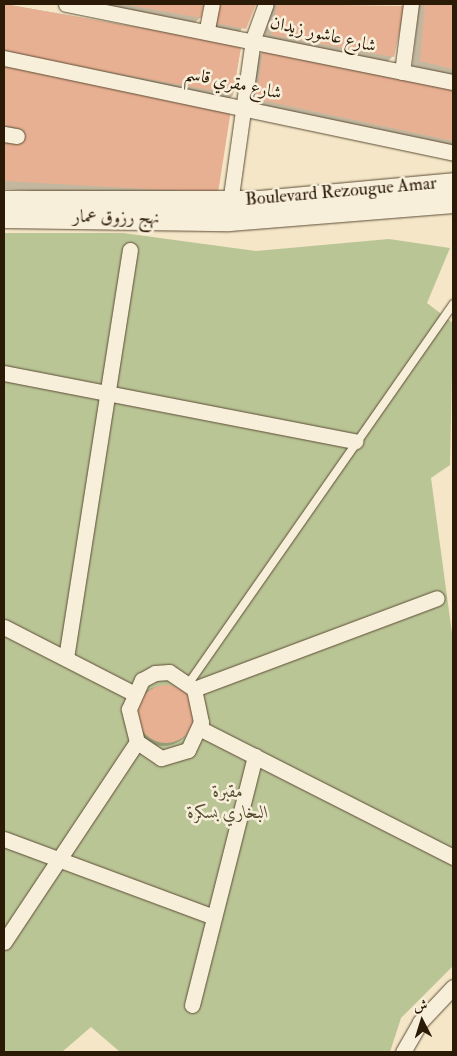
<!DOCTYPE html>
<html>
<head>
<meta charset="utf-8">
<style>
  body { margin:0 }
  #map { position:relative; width:457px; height:1056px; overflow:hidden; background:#f4e6c7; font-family:"IM FELL Double Pica",Amiri,serif }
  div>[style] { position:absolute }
  .green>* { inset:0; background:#bac596 }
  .shadow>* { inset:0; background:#0003 }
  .round { border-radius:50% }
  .building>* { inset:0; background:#e8b092; transform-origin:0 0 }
  .roads { filter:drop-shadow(0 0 1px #5d4d36) drop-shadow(0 0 1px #5d4d36) }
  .lane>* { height:8px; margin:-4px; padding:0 4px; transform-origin:4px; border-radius:4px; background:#f8efdb }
  .street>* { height:15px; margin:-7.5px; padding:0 7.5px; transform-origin:7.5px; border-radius:7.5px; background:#f8efdb }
  .secondary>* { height:21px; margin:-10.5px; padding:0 10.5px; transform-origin:10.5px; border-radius:10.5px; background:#f8efdb }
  span { translate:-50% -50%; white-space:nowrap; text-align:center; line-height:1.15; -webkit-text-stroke:5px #f8efdb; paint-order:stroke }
  .street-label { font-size:18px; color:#2b1a06 }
  .park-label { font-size:18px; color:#564d31; font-style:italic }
  .frame { position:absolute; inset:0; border:5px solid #2b1a06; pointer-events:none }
  .north { position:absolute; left:397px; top:996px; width:50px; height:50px; -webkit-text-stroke:4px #f8efdb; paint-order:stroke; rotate:355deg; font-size:14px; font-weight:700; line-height:20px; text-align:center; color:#2b1a06 }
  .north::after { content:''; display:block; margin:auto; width:18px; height:22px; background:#2b1a06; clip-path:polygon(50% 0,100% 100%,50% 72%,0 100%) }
</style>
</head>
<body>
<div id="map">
  <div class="green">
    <i style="clip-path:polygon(4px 233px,123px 233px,256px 251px,389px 239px,450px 248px,427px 303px,453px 323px,450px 465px,431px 478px,453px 641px,453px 966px,401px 1018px,390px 1052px,120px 1052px,91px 1027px,62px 1052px,4px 1052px)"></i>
  </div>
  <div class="shadow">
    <i style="clip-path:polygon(4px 4px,241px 45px,233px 95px,225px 104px,4px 63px)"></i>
    <i style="clip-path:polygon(59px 4px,203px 4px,200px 18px,191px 26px)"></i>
    <i style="clip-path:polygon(213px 4px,255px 4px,237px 37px,207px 32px)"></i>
    <i style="clip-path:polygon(271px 4px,404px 7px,393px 56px,384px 65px,263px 43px)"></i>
    <i style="clip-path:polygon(419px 4px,453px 4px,453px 79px,412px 70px)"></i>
    <i style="clip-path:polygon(264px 51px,453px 85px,453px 151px,248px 107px,255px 59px)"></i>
    <i style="clip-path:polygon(4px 67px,230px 111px,208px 202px,4px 189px)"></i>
    <i class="round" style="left:133px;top:686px;width:60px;height:60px"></i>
  </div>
  <div class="building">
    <i style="left:4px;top:4px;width:241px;height:49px;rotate:10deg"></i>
    <i style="clip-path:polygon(123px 4px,204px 4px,201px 18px)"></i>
    <i style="clip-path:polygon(219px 4px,256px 4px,246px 29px,215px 23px)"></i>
    <i style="clip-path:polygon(277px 4px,405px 6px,394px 57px,271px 35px)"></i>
    <i style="clip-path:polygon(425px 4px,453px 4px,453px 69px,420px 61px)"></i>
    <i style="clip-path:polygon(263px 49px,453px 84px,453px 141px,256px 99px)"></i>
    <i style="clip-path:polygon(4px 66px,231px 110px,218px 193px,4px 181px,4px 139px,23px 142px,25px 130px,4px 126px)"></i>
    <i class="round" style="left:137px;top:685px;width:58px;height:58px"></i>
  </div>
  <div class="roads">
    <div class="lane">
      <i style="left:189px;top:683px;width:462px;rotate:-55.1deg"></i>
    </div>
    <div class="street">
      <i style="left:66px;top:4px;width:395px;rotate:11.4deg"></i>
      <i style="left:207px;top:29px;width:25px;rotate:-79deg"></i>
      <i style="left:4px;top:58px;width:459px;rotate:11.9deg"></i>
      <i style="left:402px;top:72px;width:69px;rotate:-82.5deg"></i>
      <i style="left:4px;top:134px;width:13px;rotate:9deg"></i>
      <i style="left:229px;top:210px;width:173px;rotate:-82deg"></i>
      <i style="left:253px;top:39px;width:37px;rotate:-70deg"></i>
      <i style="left:4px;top:373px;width:358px;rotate:11deg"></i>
      <i style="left:4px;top:627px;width:145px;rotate:27.1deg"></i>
      <i style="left:66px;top:658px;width:413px;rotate:-81.1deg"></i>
      <i style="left:169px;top:672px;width:30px;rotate:34deg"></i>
      <i style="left:194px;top:689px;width:34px;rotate:78deg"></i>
      <i style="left:201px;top:722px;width:31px;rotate:115deg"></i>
      <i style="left:188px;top:750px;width:28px;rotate:163deg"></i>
      <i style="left:161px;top:758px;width:29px;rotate:-146deg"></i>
      <i style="left:137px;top:742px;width:34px;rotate:-104deg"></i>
      <i style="left:129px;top:709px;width:32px;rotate:-66deg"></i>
      <i style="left:142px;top:680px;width:15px;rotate:-28deg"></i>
      <i style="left:155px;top:673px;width:14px;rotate:-4deg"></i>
      <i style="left:194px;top:689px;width:259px;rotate:-20.5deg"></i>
      <i style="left:199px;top:728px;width:285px;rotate:26.9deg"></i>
      <i style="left:4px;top:839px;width:224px;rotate:20.4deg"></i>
      <i style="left:4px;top:942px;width:240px;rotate:-56.4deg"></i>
      <i style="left:192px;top:1005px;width:257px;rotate:-75.8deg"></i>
      <i style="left:403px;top:1052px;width:34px;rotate:-60deg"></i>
      <i style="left:420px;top:1022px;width:48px;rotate:-46.7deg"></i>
    </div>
    <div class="secondary">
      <i style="left:4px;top:201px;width:256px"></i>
      <i style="left:260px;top:201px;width:194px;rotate:-5.3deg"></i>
      <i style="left:4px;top:217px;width:225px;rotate:0.8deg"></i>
      <i style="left:229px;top:220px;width:225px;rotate:-4.6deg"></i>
    </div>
  </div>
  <div class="street-label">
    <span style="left:323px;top:35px;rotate:13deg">شارع عاشور زيدان</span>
    <span style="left:233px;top:84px;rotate:12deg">شارع مقري قاسم</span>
    <span style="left:341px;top:192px;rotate:-5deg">Boulevard Rezougue Amar</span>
    <span style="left:116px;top:218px;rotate:1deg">نهج رزوق عمار</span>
  </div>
  <div class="park-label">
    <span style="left:228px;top:803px">مقبرة<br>البخاري بسكرة</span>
  </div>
  <div class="frame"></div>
  <div class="north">ش</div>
</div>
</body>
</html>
